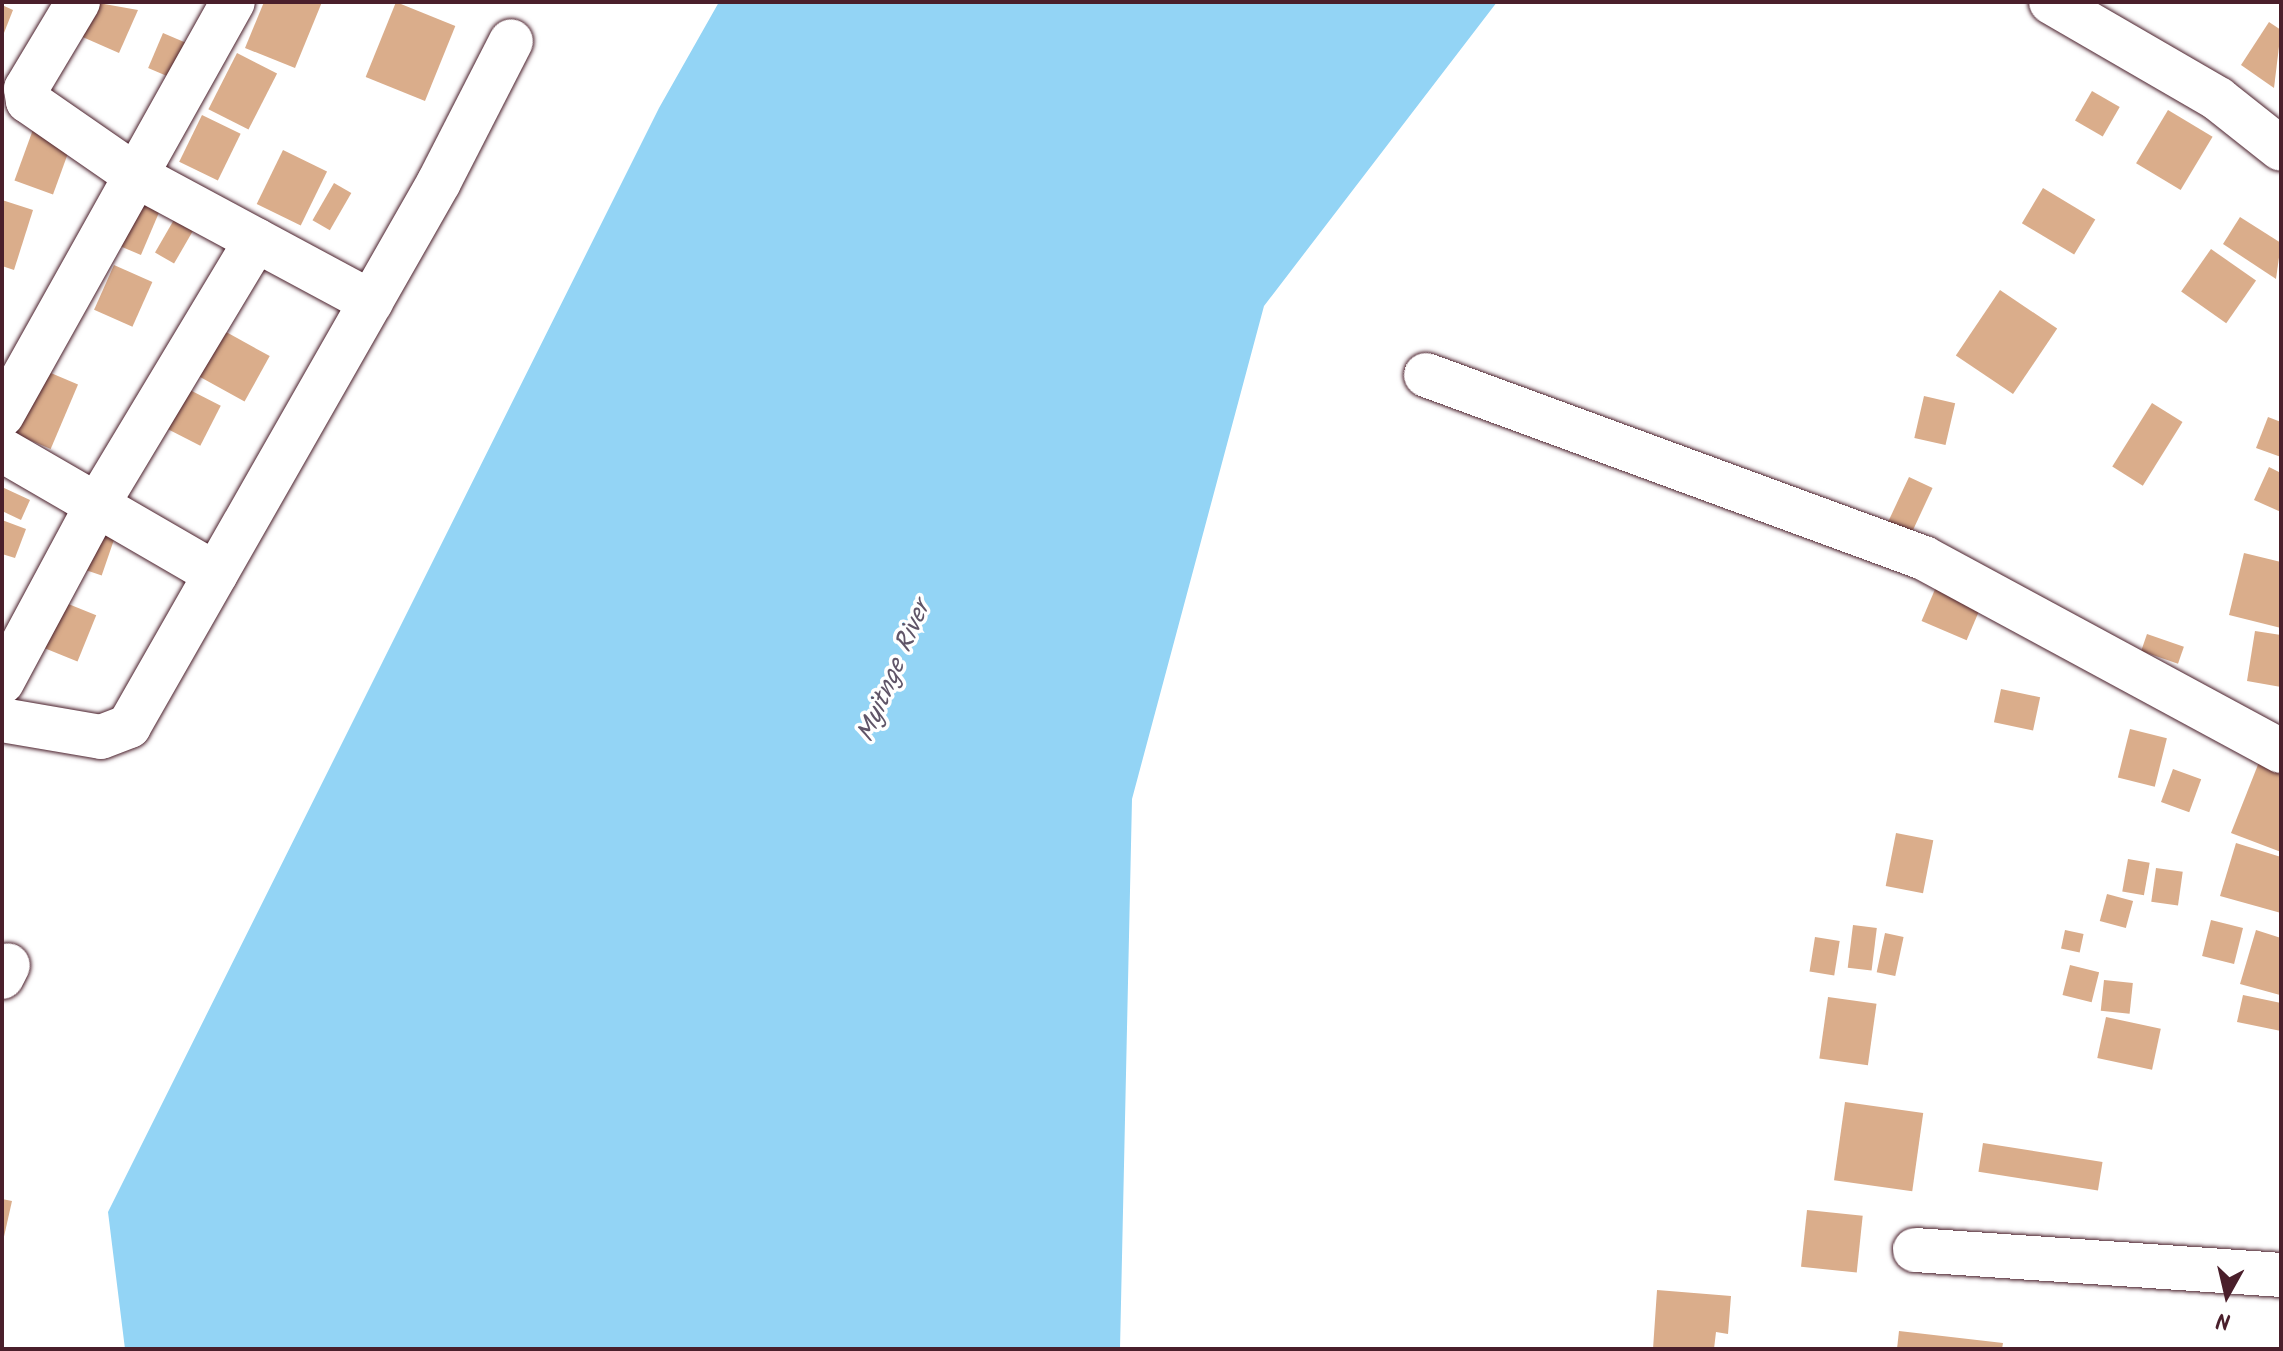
<!DOCTYPE html>
<html>
<head>
<meta charset="utf-8">
<style>
  body { margin:0 }
  #map { position:relative; width:2283px; height:1351px; overflow:hidden; background:#fff; font-family:Kalam,sans-serif }
  div>[style] { position:absolute }
  .water>* { inset:0; background:#93d4f5 }
  .building>* { inset:0; background:#daad8b; transform-origin:0 0 }
  .roads { filter:drop-shadow(0 0 2px #4a1f2b) drop-shadow(0 0 2px #4a1f2b) }
  .minor>* { height:44px; margin:-22px; padding:0 22px; transform-origin:22px; border-radius:22px; background:#fff }
  span { translate:-50% -50%; white-space:nowrap; text-align:center; line-height:1.15; -webkit-text-stroke:7px #fff; paint-order:stroke }
  .water-label { font-size:26px; color:#605568; font-style:italic }
  .frame { position:absolute; inset:0; border:4px solid #4a1f2b; pointer-events:none }
  .north { position:absolute; left:2187px; top:1255px; width:80px; height:80px; -webkit-text-stroke:6px #fff; paint-order:stroke; rotate:188deg; font-size:22px; font-weight:700; line-height:32px; text-align:center; color:#4a1f2b }
  .north::after { content:''; display:block; margin:auto; width:28px; height:36px; background:#4a1f2b; clip-path:polygon(50% 0,100% 100%,50% 72%,0 100%) }
</style>
</head>
<body>
<div id="map">
  <div class="water">
    <i style="clip-path:polygon(719px 2px,1497px 2px,1264px 306px,1132px 799px,1120px 1349px,125px 1349px,108px 1212px,659px 108px)"></i>
  </div>
  <div class="building">
    <i style="clip-path:polygon(93px 2px,138px 10px,119px 53px,78px 35px)"></i>
    <i style="clip-path:polygon(264px 2px,322px 2px,295px 68px,245px 48px)"></i>
    <i style="left:396px;top:2px;width:64px;height:81px;rotate:22deg"></i>
    <i style="clip-path:polygon(2px 5px,13px 10px,2px 38px)"></i>
    <i style="clip-path:polygon(2269px 22px,2281px 30px,2274px 88px,2241px 65px)"></i>
    <i style="left:163px;top:33px;width:28px;height:38px;rotate:23deg"></i>
    <i style="left:237px;top:53px;width:45px;height:63px;rotate:27deg"></i>
    <i style="left:2092px;top:91px;width:32px;height:34px;rotate:30deg"></i>
    <i style="left:2168px;top:110px;width:52px;height:62px;rotate:31deg"></i>
    <i style="left:202px;top:115px;width:43px;height:52px;rotate:26deg"></i>
    <i style="left:35px;top:124px;width:41px;height:60px;rotate:20deg"></i>
    <i style="left:283px;top:150px;width:49px;height:60px;rotate:26deg"></i>
    <i style="left:334px;top:183px;width:20px;height:43px;rotate:30deg"></i>
    <i style="left:2043px;top:188px;width:61px;height:41px;rotate:31deg"></i>
    <i style="left:141px;top:191px;width:25px;height:59px;rotate:23deg"></i>
    <i style="clip-path:polygon(2px 200px,33px 210px,14px 270px,2px 266px)"></i>
    <i style="left:179px;top:211px;width:22px;height:48px;rotate:30deg"></i>
    <i style="clip-path:polygon(2240px 217px,2281px 243px,2276px 279px,2223px 244px)"></i>
    <i style="left:2211px;top:249px;width:55px;height:52px;rotate:35deg"></i>
    <i style="left:114px;top:265px;width:42px;height:49px;rotate:24deg"></i>
    <i style="left:2000px;top:290px;width:69px;height:79px;rotate:34deg"></i>
    <i style="left:219px;top:328px;width:58px;height:52px;rotate:29deg"></i>
    <i style="left:32px;top:365px;width:50px;height:70px;rotate:23deg"></i>
    <i style="left:186px;top:388px;width:39px;height:45px;rotate:27deg"></i>
    <i style="left:1924px;top:396px;width:32px;height:43px;rotate:13deg"></i>
    <i style="left:2152px;top:403px;width:36px;height:75px;rotate:32deg"></i>
    <i style="clip-path:polygon(2268px 417px,2281px 422px,2281px 457px,2256px 448px)"></i>
    <i style="clip-path:polygon(2269px 467px,2281px 473px,2281px 512px,2254px 500px)"></i>
    <i style="left:1909px;top:477px;width:26px;height:49px;rotate:25deg"></i>
    <i style="clip-path:polygon(2px 487px,30px 500px,21px 520px,2px 511px)"></i>
    <i style="clip-path:polygon(2px 520px,26px 529px,15px 558px,2px 554px)"></i>
    <i style="left:93px;top:527px;width:24px;height:43px;rotate:19deg"></i>
    <i style="clip-path:polygon(2244px 553px,2281px 562px,2281px 628px,2229px 615px)"></i>
    <i style="left:1936px;top:587px;width:49px;height:37px;rotate:23deg"></i>
    <i style="left:61px;top:601px;width:38px;height:50px;rotate:22deg"></i>
    <i style="clip-path:polygon(2255px 631px,2281px 635px,2281px 687px,2247px 681px)"></i>
    <i style="left:2147px;top:634px;width:39px;height:18px;rotate:19deg"></i>
    <i style="left:2001px;top:689px;width:40px;height:34px;rotate:12deg"></i>
    <i style="left:2130px;top:729px;width:38px;height:50px;rotate:14deg"></i>
    <i style="clip-path:polygon(2263px 752px,2281px 760px,2281px 852px,2231px 833px)"></i>
    <i style="left:2173px;top:769px;width:30px;height:35px;rotate:20deg"></i>
    <i style="left:1896px;top:833px;width:38px;height:54px;rotate:11deg"></i>
    <i style="clip-path:polygon(2236px 843px,2281px 857px,2281px 913px,2220px 896px)"></i>
    <i style="left:2128px;top:859px;width:22px;height:33px;rotate:10deg"></i>
    <i style="left:2156px;top:868px;width:27px;height:34px;rotate:8deg"></i>
    <i style="left:2107px;top:894px;width:27px;height:28px;rotate:15deg"></i>
    <i style="left:2211px;top:920px;width:33px;height:37px;rotate:14deg"></i>
    <i style="left:1853px;top:925px;width:24px;height:43px;rotate:7deg"></i>
    <i style="left:2065px;top:930px;width:19px;height:19px;rotate:12deg"></i>
    <i style="clip-path:polygon(2256px 930px,2281px 938px,2280px 995px,2240px 984px)"></i>
    <i style="left:1885px;top:933px;width:19px;height:40px;rotate:12deg"></i>
    <i style="left:1815px;top:937px;width:25px;height:35px;rotate:9deg"></i>
    <i style="left:2070px;top:965px;width:30px;height:31px;rotate:14deg"></i>
    <i style="left:2104px;top:980px;width:29px;height:31px;rotate:6deg"></i>
    <i style="clip-path:polygon(2243px 995px,2281px 1003px,2281px 1031px,2237px 1022px)"></i>
    <i style="left:1828px;top:997px;width:49px;height:62px;rotate:8deg"></i>
    <i style="left:2106px;top:1017px;width:56px;height:42px;rotate:12deg"></i>
    <i style="left:1845px;top:1102px;width:79px;height:79px;rotate:8deg"></i>
    <i style="left:1983px;top:1143px;width:121px;height:29px;rotate:9deg"></i>
    <i style="clip-path:polygon(2px 1199px,12px 1201px,3px 1241px,2px 1241px)"></i>
    <i style="left:1807px;top:1210px;width:56px;height:57px;rotate:6deg"></i>
    <i style="clip-path:polygon(1657px 1290px,1731px 1296px,1728px 1334px,1716px 1332px,1714px 1349px,1653px 1349px)"></i>
    <i style="clip-path:polygon(1899px 1331px,2003px 1343px,2002px 1349px,1897px 1349px)"></i>
  </div>
  <div class="roads">
    <div class="minor">
      <i style="left:78px;top:2px;width:101px;rotate:120.9deg"></i>
      <i style="left:26px;top:89px;width:12px;rotate:81deg"></i>
      <i style="left:28px;top:101px;width:130px;rotate:34.7deg"></i>
      <i style="left:135px;top:175px;width:268px;rotate:28.3deg"></i>
      <i style="left:2051px;top:2px;width:193px;rotate:30.1deg"></i>
      <i style="left:2218px;top:99px;width:80px;rotate:38.4deg"></i>
      <i style="left:1426px;top:375px;width:531px;rotate:20.18deg"></i>
      <i style="left:1924px;top:558px;width:406px;rotate:28.4deg"></i>
      <i style="left:2px;top:415px;width:473px;rotate:-60.8deg"></i>
      <i style="left:2px;top:450px;width:247px;rotate:30.1deg"></i>
      <i style="left:2px;top:682px;width:201px;rotate:-61.8deg"></i>
      <i style="left:97px;top:505px;width:309px;rotate:-59deg"></i>
      <i style="left:2px;top:720px;width:100px;rotate:9.7deg"></i>
      <i style="left:101px;top:737px;width:30px;rotate:-21deg"></i>
      <i style="left:129px;top:726px;width:626px;rotate:-60.32deg"></i>
      <i style="left:439px;top:182px;width:158px;rotate:-62.9deg"></i>
      <i style="left:2px;top:977px;width:13px;rotate:-63deg"></i>
      <i style="left:1915px;top:1250px;width:367px;rotate:3.9deg"></i>
    </div>
  </div>
  <div class="water-label">
    <span style="left:895px;top:672px;rotate:-67deg">Myitnge River</span>
  </div>
  <div class="frame"></div>
  <div class="north">N</div>
</div>
</body>
</html>
